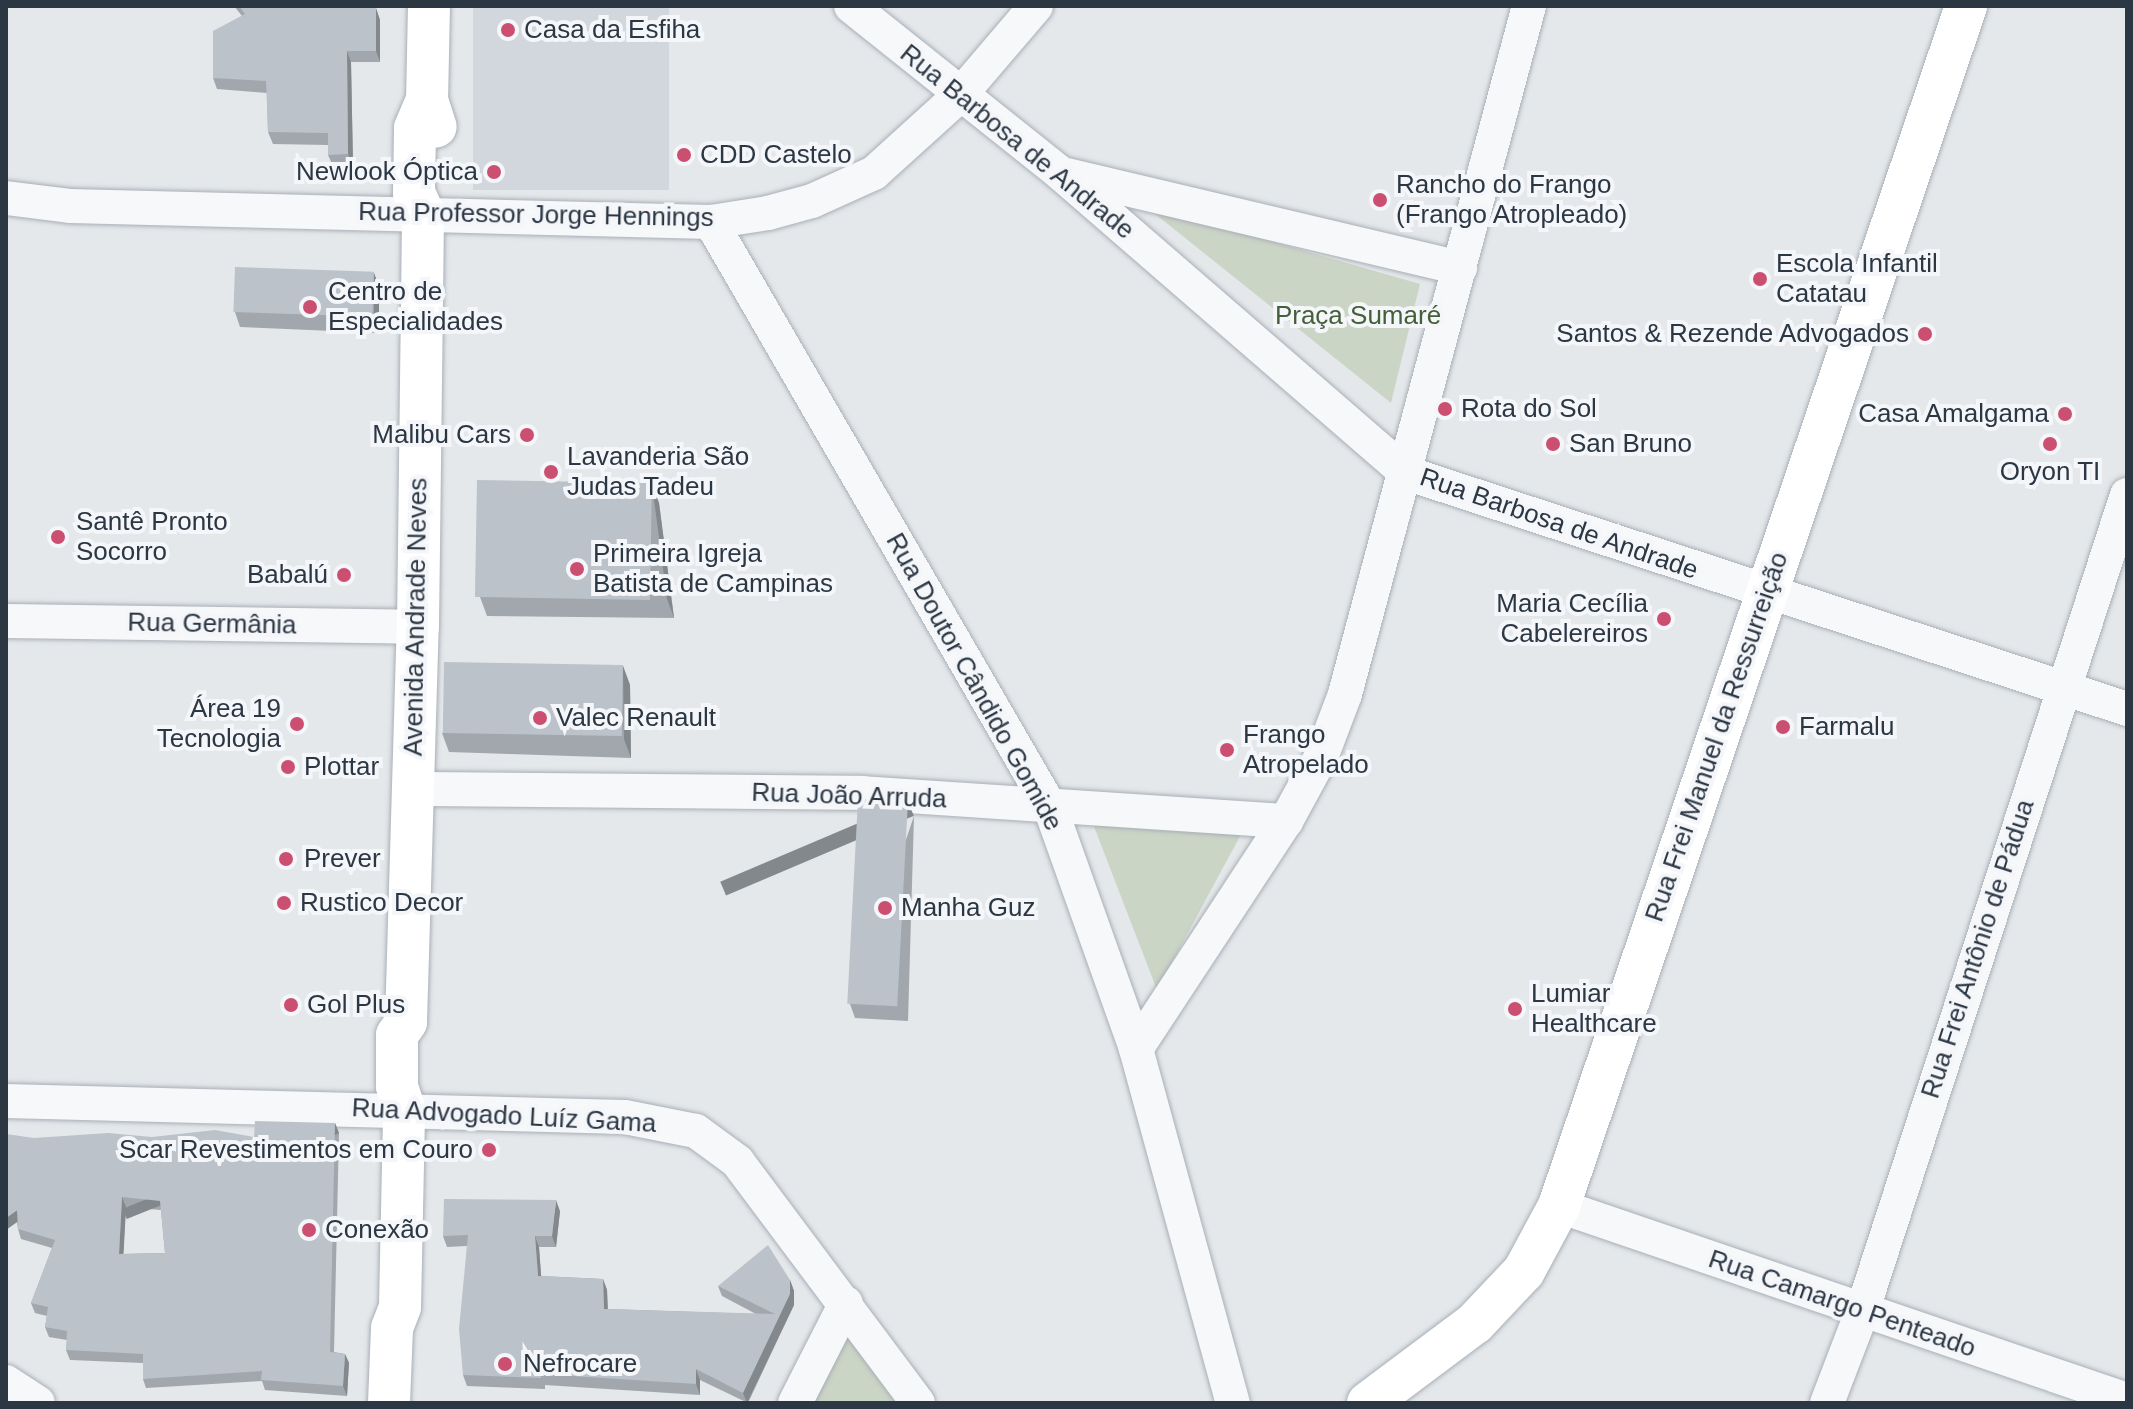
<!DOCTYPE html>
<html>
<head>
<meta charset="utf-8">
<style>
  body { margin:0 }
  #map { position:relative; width:2133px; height:1409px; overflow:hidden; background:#e4e8eb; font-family:Arial,sans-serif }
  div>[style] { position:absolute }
  .built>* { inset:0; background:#d2d7dd; transform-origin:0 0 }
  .green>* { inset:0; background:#cbd5c6 }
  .roads { filter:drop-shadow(0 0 2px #a9afb6) drop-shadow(0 0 2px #a9afb6) }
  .minor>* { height:34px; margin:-17px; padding:0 17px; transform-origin:17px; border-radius:17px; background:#f7f8fa }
  .major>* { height:42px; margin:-21px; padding:0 21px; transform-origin:21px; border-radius:21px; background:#fff }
  .wall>* { inset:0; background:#a1a7ad }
  .shaded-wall>* { inset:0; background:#83888d; transform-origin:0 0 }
  .building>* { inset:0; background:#bbc2c9; transform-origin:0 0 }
  .dots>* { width:22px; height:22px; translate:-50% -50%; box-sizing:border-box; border:4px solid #f4f6f9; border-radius:50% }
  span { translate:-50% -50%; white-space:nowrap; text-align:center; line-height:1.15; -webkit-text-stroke:8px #f4f6f9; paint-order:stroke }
  .poi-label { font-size:26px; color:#2c3744 }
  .left { translate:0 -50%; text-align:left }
  .right { translate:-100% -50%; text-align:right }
  .street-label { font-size:26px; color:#2c3744 }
  .park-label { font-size:26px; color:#455f3a }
  .frame { position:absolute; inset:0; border:8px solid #2c3744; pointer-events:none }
</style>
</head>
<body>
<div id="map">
  <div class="built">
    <i style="left:473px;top:6px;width:196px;height:184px"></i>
  </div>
  <div class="green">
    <i style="clip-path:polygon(1144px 205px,1420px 284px,1391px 403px)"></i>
    <i style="clip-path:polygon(1093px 824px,1245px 827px,1157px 990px)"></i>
    <i style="clip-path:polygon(849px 1334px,896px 1403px,809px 1403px)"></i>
  </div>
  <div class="roads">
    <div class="minor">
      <i style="left:851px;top:6px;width:268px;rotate:38.6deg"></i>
      <i style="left:1060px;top:173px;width:458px;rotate:40.9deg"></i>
      <i style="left:1406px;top:473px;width:759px;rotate:18.12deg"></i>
      <i style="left:1067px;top:175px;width:404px;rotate:13.3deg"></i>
      <i style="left:6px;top:198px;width:64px;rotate:7.1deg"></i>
      <i style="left:70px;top:206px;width:641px;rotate:1.43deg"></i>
      <i style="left:711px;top:222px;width:58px;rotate:-9deg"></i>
      <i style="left:768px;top:213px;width:46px;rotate:-15.3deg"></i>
      <i style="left:812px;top:201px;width:68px;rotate:-24.3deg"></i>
      <i style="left:874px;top:173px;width:116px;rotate:-42.2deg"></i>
      <i style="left:960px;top:95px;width:117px;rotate:-49.5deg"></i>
      <i style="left:711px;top:222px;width:676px;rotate:59.91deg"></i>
      <i style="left:1050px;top:807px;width:257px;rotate:70.4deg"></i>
      <i style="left:1136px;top:1049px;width:367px;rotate:74.7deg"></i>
      <i style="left:6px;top:621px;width:412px;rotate:0.8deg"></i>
      <i style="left:412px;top:789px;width:450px;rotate:0.5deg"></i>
      <i style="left:862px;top:793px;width:425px;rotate:3.8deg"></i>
      <i style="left:1136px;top:1049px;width:273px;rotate:-56.7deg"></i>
      <i style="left:1286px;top:821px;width:75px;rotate:-61.4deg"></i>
      <i style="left:1322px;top:755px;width:65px;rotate:-69.3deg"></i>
      <i style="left:1345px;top:694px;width:712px;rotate:-75.03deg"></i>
      <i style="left:6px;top:1101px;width:619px;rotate:1.48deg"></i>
      <i style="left:625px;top:1117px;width:72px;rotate:11.2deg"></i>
      <i style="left:696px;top:1131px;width:51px;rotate:36.2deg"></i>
      <i style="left:737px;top:1161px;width:302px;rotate:53.2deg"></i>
      <i style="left:1559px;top:1206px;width:600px;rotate:18.86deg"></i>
      <i style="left:6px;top:1382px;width:38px;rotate:33deg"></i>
      <i style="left:795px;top:1403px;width:112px;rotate:-63deg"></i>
      <i style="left:1827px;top:1403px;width:97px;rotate:-69deg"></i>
      <i style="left:1862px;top:1312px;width:859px;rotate:-72.03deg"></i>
    </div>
    <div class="major">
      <i style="left:429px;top:6px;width:94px;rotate:91.2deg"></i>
      <i style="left:427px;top:100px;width:28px;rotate:72deg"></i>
      <i style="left:389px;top:1403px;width:75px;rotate:-87.7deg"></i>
      <i style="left:392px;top:1328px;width:22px;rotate:-69deg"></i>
      <i style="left:400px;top:1307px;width:199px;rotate:-88.8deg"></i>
      <i style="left:404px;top:1108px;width:23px;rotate:-108deg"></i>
      <i style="left:397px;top:1086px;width:51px;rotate:-90deg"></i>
      <i style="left:397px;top:1035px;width:16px;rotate:-55deg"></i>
      <i style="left:406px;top:1022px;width:395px;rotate:-88.3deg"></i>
      <i style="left:418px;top:627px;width:415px;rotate:-89.3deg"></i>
      <i style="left:423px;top:212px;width:21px;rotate:-115deg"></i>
      <i style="left:414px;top:193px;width:65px;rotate:-89.1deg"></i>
      <i style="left:415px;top:128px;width:30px;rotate:-67deg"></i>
      <i style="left:1368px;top:1403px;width:134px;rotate:-36.8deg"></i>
      <i style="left:1475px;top:1323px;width:71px;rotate:-46.7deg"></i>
      <i style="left:1524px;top:1271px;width:74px;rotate:-61.7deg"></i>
      <i style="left:1559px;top:1206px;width:1267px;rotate:-71.26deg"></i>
    </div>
  </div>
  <div class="wall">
    <i style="clip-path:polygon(234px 6px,375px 6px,380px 20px,380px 62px,351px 62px,353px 165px,333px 166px,328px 155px,328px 145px,273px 144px,268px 132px,267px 93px,217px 89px,213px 78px,242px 16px)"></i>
    <i style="clip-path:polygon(374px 273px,379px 287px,379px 333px,240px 327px,235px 312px)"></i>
    <i style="clip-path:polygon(652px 484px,659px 503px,674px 618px,487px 616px,480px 597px)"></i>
    <i style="clip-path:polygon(623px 666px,630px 685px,631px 758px,449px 752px,442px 733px)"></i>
    <i style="clip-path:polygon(914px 816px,908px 1021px,855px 1018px,850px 1004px)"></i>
    <i style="clip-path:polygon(evenodd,335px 1123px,339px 1133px,334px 1352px,345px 1354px,349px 1363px,347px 1396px,265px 1390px,262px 1381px,146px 1388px,143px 1379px,143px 1363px,70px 1360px,66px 1350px,67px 1340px,49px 1337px,45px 1327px,47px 1316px,35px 1313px,31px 1303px,52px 1248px,21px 1239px,18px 1229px,17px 1222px,34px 1138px,254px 1137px,335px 1123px,126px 1207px,161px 1210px,165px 1253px,123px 1254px,126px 1207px)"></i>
    <i style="clip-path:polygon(560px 1211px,556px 1247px,539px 1247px,541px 1276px,603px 1279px,607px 1290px,608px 1309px,756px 1314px,722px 1296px,718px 1286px,790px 1280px,794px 1291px,794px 1305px,748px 1403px,700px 1380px,700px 1395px,545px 1385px,545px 1389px,467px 1386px,463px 1375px,467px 1246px,447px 1247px,443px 1236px)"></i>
  </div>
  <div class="shaded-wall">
    <i style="clip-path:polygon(376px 8px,380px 20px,380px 62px,376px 51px)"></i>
    <i style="clip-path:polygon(347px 51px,351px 62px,353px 165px,348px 154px)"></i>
    <i style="clip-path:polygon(374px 273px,379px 287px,379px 333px,374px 319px)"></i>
    <i style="clip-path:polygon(652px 484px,659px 503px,674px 618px,667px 599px)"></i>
    <i style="clip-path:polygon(623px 666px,630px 685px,631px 758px,624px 739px)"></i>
    <i style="left:908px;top:802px;width:15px;height:204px;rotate:67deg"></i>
    <i style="left:335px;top:1123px;width:11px;height:229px;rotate:68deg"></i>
    <i style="clip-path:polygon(122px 1197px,126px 1207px,123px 1264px,119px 1254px)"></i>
    <i style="clip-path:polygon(556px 1200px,560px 1211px,556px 1247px,552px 1236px)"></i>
    <i style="clip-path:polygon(17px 1210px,20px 1220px,6px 1230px,6px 1218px)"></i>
    <i style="clip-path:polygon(535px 1236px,539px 1247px,542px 1287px,538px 1276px)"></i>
    <i style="clip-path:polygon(603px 1279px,607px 1290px,608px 1320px,604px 1309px)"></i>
    <i style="clip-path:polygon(790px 1280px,794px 1291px,794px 1305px,747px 1403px,743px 1393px)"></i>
    <i style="clip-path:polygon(345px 1354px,349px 1363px,347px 1396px,343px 1386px)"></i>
    <i style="clip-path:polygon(696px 1369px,700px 1380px,700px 1395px,696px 1384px)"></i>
  </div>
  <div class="building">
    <i style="clip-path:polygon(239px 6px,371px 6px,371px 8px,376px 8px,376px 51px,347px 51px,348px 154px,328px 155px,328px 133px,268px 132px,266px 81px,213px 78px,213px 31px,245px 14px)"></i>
    <i style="left:235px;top:267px;width:139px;height:45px;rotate:2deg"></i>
    <i style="left:477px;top:480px;width:175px;height:117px;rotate:1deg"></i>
    <i style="left:444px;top:662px;width:179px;height:71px;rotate:1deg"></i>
    <i style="left:858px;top:799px;width:50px;height:205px;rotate:3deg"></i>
    <i style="clip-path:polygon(evenodd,255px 1121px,335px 1123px,330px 1352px,345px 1354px,343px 1386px,261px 1380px,262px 1371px,143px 1379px,143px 1354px,66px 1350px,67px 1331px,45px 1327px,48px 1307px,31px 1303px,55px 1240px,18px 1229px,17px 1210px,6px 1218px,6px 1134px,34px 1138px,108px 1133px,152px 1137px,215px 1130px,254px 1137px,255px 1121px,122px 1197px,160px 1201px,165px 1253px,119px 1254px,122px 1197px)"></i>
    <i style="clip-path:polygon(444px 1199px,556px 1200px,552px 1236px,535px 1236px,538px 1276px,603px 1279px,604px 1309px,775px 1314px,718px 1286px,768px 1245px,790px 1280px,790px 1294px,743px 1393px,696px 1369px,696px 1384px,541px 1374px,541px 1378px,463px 1375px,459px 1329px,468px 1235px,443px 1236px)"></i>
  </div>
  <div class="dots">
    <i style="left:508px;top:30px;background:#cb4f70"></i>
    <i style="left:684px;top:155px;background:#cb4f70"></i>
    <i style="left:494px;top:172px;background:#cb4f70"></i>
    <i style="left:1380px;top:200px;background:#cb4f70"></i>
    <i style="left:1760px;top:279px;background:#cb4f70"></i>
    <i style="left:310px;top:307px;background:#cb4f70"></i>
    <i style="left:1925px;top:334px;background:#cb4f70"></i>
    <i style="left:1445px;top:409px;background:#cb4f70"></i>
    <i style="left:2065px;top:414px;background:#cb4f70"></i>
    <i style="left:527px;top:435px;background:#cb4f70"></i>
    <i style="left:1553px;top:444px;background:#cb4f70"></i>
    <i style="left:2050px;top:444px;background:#cb4f70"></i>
    <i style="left:551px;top:472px;background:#cb4f70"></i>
    <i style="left:58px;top:537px;background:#cb4f70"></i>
    <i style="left:577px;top:569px;background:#cb4f70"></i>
    <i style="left:344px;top:575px;background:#cb4f70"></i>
    <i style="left:1664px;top:619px;background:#cb4f70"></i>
    <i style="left:540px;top:718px;background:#cb4f70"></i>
    <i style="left:297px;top:724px;background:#cb4f70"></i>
    <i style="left:1783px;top:727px;background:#cb4f70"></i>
    <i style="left:1227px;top:750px;background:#cb4f70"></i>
    <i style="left:288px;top:767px;background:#cb4f70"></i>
    <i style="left:286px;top:859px;background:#cb4f70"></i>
    <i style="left:284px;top:903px;background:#cb4f70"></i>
    <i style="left:885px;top:908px;background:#cb4f70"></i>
    <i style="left:291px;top:1005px;background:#cb4f70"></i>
    <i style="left:1515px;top:1009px;background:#cb4f70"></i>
    <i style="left:489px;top:1150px;background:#cb4f70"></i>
    <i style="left:309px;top:1230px;background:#cb4f70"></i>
    <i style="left:505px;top:1364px;background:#cb4f70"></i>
  </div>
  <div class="poi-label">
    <span class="left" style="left:524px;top:30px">Casa da Esfiha</span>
    <span class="left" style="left:700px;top:155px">CDD Castelo</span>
    <span class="right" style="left:478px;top:172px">Newlook Óptica</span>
    <span class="left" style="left:1396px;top:200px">Rancho do Frango<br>(Frango Atropleado)</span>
    <span class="left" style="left:1776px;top:279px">Escola Infantil<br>Catatau</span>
    <span class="left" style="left:328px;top:307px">Centro de<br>Especialidades</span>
    <span class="right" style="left:1909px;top:334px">Santos &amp; Rezende Advogados</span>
    <span class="left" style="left:1461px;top:409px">Rota do Sol</span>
    <span class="right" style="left:2049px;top:414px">Casa Amalgama</span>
    <span class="right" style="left:511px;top:435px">Malibu Cars</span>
    <span class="left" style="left:1569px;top:444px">San Bruno</span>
    <span class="left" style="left:567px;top:472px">Lavanderia São<br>Judas Tadeu</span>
    <span style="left:2050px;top:472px">Oryon TI</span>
    <span class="left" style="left:76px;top:537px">Santê Pronto<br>Socorro</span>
    <span class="left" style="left:593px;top:569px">Primeira Igreja<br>Batista de Campinas</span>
    <span class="right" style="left:328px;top:575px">Babalú</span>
    <span class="right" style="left:1648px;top:619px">Maria Cecília<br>Cabelereiros</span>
    <span class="right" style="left:281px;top:724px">Área 19<br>Tecnologia</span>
    <span class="left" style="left:556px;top:718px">Valec Renault</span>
    <span class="left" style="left:1799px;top:727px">Farmalu</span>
    <span class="left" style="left:1243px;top:750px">Frango<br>Atropelado</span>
    <span class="left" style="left:304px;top:767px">Plottar</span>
    <span class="left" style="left:304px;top:859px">Prever</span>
    <span class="left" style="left:300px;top:903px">Rustico Decor</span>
    <span class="left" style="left:901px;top:908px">Manha Guz</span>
    <span class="left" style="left:1531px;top:1009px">Lumiar<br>Healthcare</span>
    <span class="left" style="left:307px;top:1005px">Gol Plus</span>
    <span class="right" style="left:473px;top:1150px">Scar Revestimentos em Couro</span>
    <span class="left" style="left:325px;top:1230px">Conexão</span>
    <span class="left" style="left:523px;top:1364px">Nefrocare</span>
  </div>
  <div class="street-label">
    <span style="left:1017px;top:142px;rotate:39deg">Rua Barbosa de Andrade</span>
    <span style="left:536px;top:215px;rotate:1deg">Rua Professor Jorge Hennings</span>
    <span style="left:1559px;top:524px;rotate:19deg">Rua Barbosa de Andrade</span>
    <span style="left:416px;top:617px;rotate:-89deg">Avenida Andrade Neves</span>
    <span style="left:212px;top:624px;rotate:1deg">Rua Germânia</span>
    <span style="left:974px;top:682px;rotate:61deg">Rua Doutor Cândido Gomide</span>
    <span style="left:1717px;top:737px;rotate:-71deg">Rua Frei Manuel da Ressurreição</span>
    <span style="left:849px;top:796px;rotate:2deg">Rua João Arruda</span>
    <span style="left:1978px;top:949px;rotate:-72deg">Rua Frei Antônio de Pádua</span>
    <span style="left:504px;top:1116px;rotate:3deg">Rua Advogado Luíz Gama</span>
    <span style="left:1842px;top:1304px;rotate:19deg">Rua Camargo Penteado</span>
  </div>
  <div class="park-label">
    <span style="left:1358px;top:316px">Praça Sumaré</span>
  </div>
  <div class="frame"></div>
</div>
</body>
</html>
